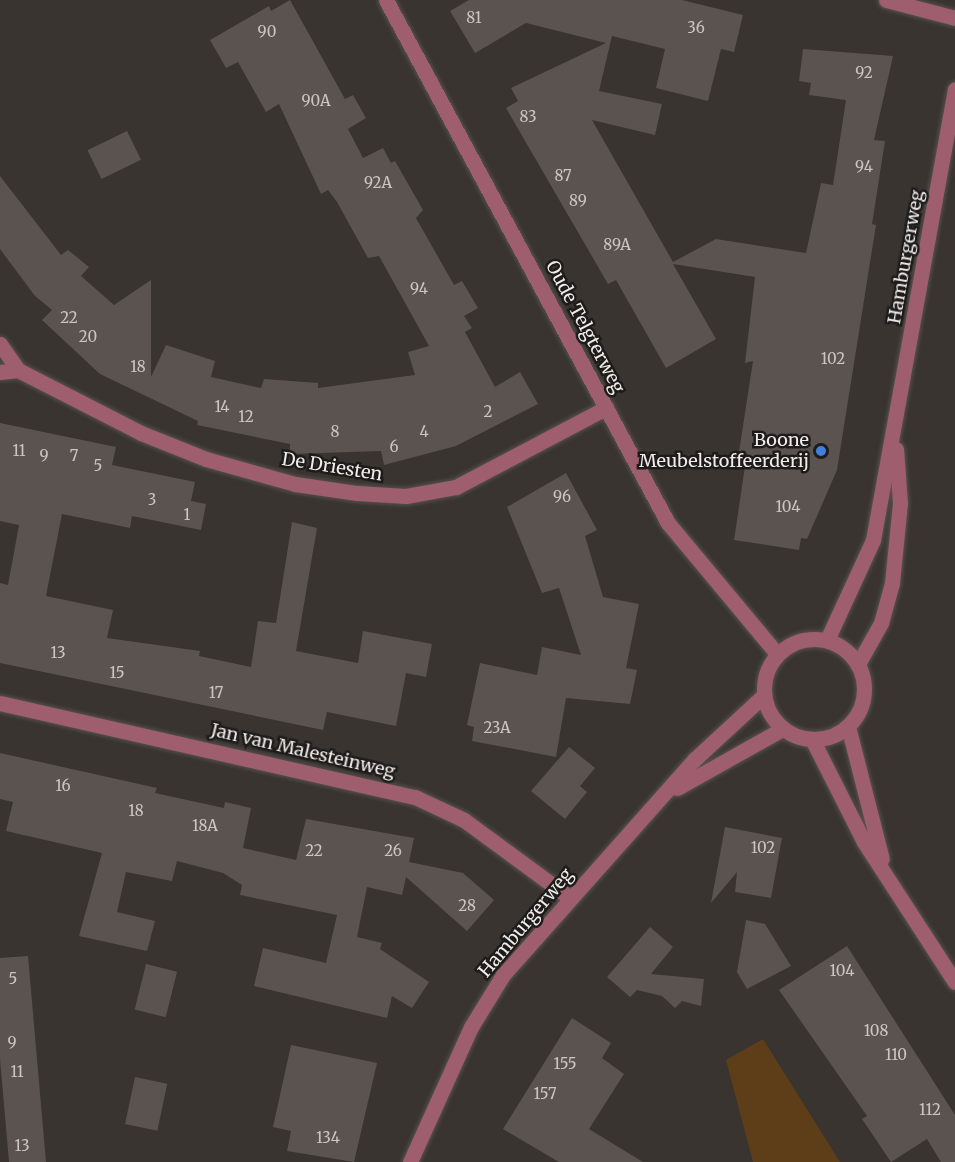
<!DOCTYPE html>
<html>
<head>
<meta charset="utf-8">
<style>
  body { margin:0 }
  #map { position:relative; width:955px; height:1162px; overflow:hidden; background:#393430; font-family:Merriweather,serif }
  div>[style] { position:absolute }
  .green>* { inset:0; background:#5d3e18 }
  .building>* { inset:0; background:#5a5350; transform-origin:0 0 }
  .roads { filter:drop-shadow(0 0 2px #56514e) drop-shadow(0 0 2px #56514e) }
  .minor>* { height:15px; margin:-7.5px; padding:0 7.5px; transform-origin:7.5px; border-radius:7.5px; background:#9e5e6d }
  .tertiary>* { height:15px; margin:-7.5px; padding:0 7.5px; transform-origin:7.5px; border-radius:7.5px; background:#9e5e6d }
  .tertiary>.ring { margin:-7.5px; padding:0; box-sizing:content-box; background:none; border:15px solid #9e5e6d; border-radius:50% }
  .dots>* { width:16px; height:16px; translate:-50% -50%; box-sizing:border-box; border:3px solid #1e1c1a; border-radius:50% }
  span { translate:-50% -50%; white-space:nowrap; text-align:center; line-height:1.15; -webkit-text-stroke:5px #1e1c1a; paint-order:stroke }
  .number-label { font-size:15px; color:#cac6c3 }
  .number-label span { -webkit-text-stroke-width:0 }
  .street-label { font-size:18px; color:#efece9 }
  .poi-label { font-size:18px; color:#efece9 }
  .right { translate:-100% -50%; text-align:right }
</style>
</head>
<body>
<div id="map">
  <div class="green">
    <i style="clip-path:polygon(763px 1039px,840px 1162px,753px 1162px,726px 1060px)"></i>
  </div>
  <div class="building">
    <i style="clip-path:polygon(290px 0,345px 99px,353px 95px,366px 118px,348px 129px,363px 158px,383px 148px,391px 163px,395px 161px,423px 210px,416px 218px,454px 285px,462px 281px,478px 308px,464px 316px,472px 328px,465px 332px,495px 387px,520px 372px,538px 404px,456px 446px,384px 465px,381px 451px,290px 454px,290px 444px,197px 425px,198px 421px,100px 374px,42px 320px,52px 310px,35px 296px,0 249px,0 176px,61px 255px,68px 250px,89px 267px,81px 276px,114px 305px,151px 280px,151px 377px,166px 345px,215px 361px,211px 377px,261px 388px,264px 379px,318px 383px,318px 388px,415px 375px,408px 352px,429px 346px,379px 256px,368px 258px,337px 202px,328px 190px,321px 194px,279px 104px,266px 112px,238px 62px,226px 68px,210px 40px,269px 6px,271px 11px)"></i>
    <i style="clip-path:polygon(469px 0,682px 0,743px 15px,734px 52px,721px 49px,708px 101px,656px 88px,665px 49px,612px 36px,599px 91px,662px 104px,655px 135px,592px 120px,673px 262px,716px 239px,806px 253px,821px 183px,833px 185px,846px 100px,809px 95px,811px 83px,799px 81px,803px 49px,893px 56px,874px 140px,885px 141px,872px 224px,876px 225px,837px 470px,807px 539px,801px 538px,799px 550px,734px 540px,747px 453px,739px 452px,753px 361px,745px 363px,755px 277px,673px 264px,716px 339px,666px 368px,616px 280px,608px 284px,506px 108px,518px 101px,511px 88px,606px 43px,526px 23px,475px 53px,450px 11px)"></i>
    <i style="left:127px;top:131px;width:32px;height:44px;rotate:64deg"></i>
    <i style="clip-path:polygon(0 423px,116px 447px,112px 465px,195px 482px,191px 501px,206px 504px,201px 530px,132px 516px,130px 528px,62px 514px,46px 596px,113px 610px,107px 638px,200px 651px,199px 656px,251px 667px,258px 621px,276px 623px,292px 522px,317px 528px,296px 651px,358px 663px,363px 631px,432px 644px,426px 677px,406px 673px,396px 726px,327px 712px,323px 730px,0 663px,0 583px,8px 585px,19px 525px,0 521px)"></i>
    <i style="clip-path:polygon(566px 473px,597px 530px,585px 536px,603px 597px,639px 604px,626px 668px,637px 670px,630px 704px,566px 698px,556px 757px,472px 741px,474px 727px,467px 725px,480px 663px,537px 675px,542px 647px,581px 655px,559px 588px,542px 593px,507px 507px)"></i>
    <i style="clip-path:polygon(569px 747px,595px 768px,580px 786px,587px 792px,565px 819px,531px 791px)"></i>
    <i style="clip-path:polygon(0 753px,157px 788px,155px 793px,224px 808px,225px 802px,251px 808px,243px 848px,296px 860px,306px 819px,414px 838px,409px 862px,463px 873px,494px 900px,467px 931px,406px 877px,402px 895px,367px 887px,357px 937px,382px 943px,380px 949px,429px 982px,412px 1008px,392px 996px,387px 1018px,254px 986px,263px 948px,326px 963px,337px 915px,240px 895px,242px 885px,223px 873px,177px 861px,172px 881px,126px 872px,117px 912px,155px 921px,147px 951px,79px 936px,102px 853px,6px 831px,13px 802px,0 799px)"></i>
    <i style="clip-path:polygon(725px 827px,782px 838px,771px 898px,735px 892px,737px 872px,711px 903px)"></i>
    <i style="clip-path:polygon(746px 920px,765px 924px,791px 966px,747px 989px,737px 972px)"></i>
    <i style="clip-path:polygon(650px 927px,673px 947px,651px 974px,704px 979px,701px 1006px,682px 1001px,675px 1008px,662px 996px,637px 990px,630px 997px,607px 977px)"></i>
    <i style="clip-path:polygon(847px 946px,955px 1115px,955px 1162px,941px 1162px,927px 1139px,891px 1162px,862px 1119px,867px 1116px,779px 990px)"></i>
    <i style="clip-path:polygon(28px 956px,46px 1162px,9px 1162px,0 1059px,0 958px)"></i>
    <i style="left:146px;top:964px;width:32px;height:47px;rotate:14deg"></i>
    <i style="clip-path:polygon(572px 1018px,611px 1043px,602px 1058px,624px 1074px,589px 1129px,643px 1162px,559px 1162px,503px 1129px)"></i>
    <i style="clip-path:polygon(291px 1045px,377px 1063px,354px 1162px,287px 1151px,291px 1131px,273px 1127px)"></i>
    <i style="left:135px;top:1077px;width:33px;height:48px;rotate:12deg"></i>
  </div>
  <div class="roads">
    <div class="minor">
      <i style="left:386px;top:0;width:594px;rotate:61.67deg"></i>
      <i style="left:668px;top:523px;width:170px;rotate:50.2deg"></i>
      <i style="left:886px;top:0;width:71px;rotate:14.6deg"></i>
      <i style="left:0;top:344px;width:32px;rotate:55deg"></i>
      <i style="left:18px;top:370px;width:138px;rotate:27.1deg"></i>
      <i style="left:141px;top:433px;width:70px;rotate:21.8deg"></i>
      <i style="left:206px;top:459px;width:92px;rotate:15.7deg"></i>
      <i style="left:295px;top:484px;width:63px;rotate:8.3deg"></i>
      <i style="left:357px;top:493px;width:49px;rotate:3.5deg"></i>
      <i style="left:406px;top:496px;width:51px;rotate:-10.2deg"></i>
      <i style="left:456px;top:487px;width:170px;rotate:-27.8deg"></i>
      <i style="left:0;top:372px;width:18px;rotate:-6deg"></i>
      <i style="left:0;top:703px;width:426px;rotate:12.8deg"></i>
      <i style="left:415px;top:797px;width:54px;rotate:25.1deg"></i>
      <i style="left:464px;top:820px;width:132px;rotate:36.3deg"></i>
      <i style="left:848px;top:726px;width:137px;rotate:75.7deg"></i>
      <i style="left:812px;top:739px;width:115px;rotate:63.2deg"></i>
      <i style="left:864px;top:842px;width:167px;rotate:57deg"></i>
    </div>
    <div class="tertiary">
      <i class="ring" style="left:764px;top:639px;width:85px;height:85px"></i>
      <i style="left:827px;top:640px;width:110px;rotate:-65.3deg"></i>
      <i style="left:873px;top:540px;width:458px;rotate:-79.7deg"></i>
      <i style="left:858px;top:664px;width:47px;rotate:-60.7deg"></i>
      <i style="left:881px;top:623px;width:41px;rotate:-74.6deg"></i>
      <i style="left:892px;top:583px;width:80px;rotate:-84.3deg"></i>
      <i style="left:900px;top:503px;width:54px;rotate:-94.2deg"></i>
      <i style="left:677px;top:788px;width:120px;rotate:-29.3deg"></i>
      <i style="left:410px;top:1162px;width:148px;rotate:-65.7deg"></i>
      <i style="left:471px;top:1027px;width:61px;rotate:-58.4deg"></i>
      <i style="left:503px;top:975px;width:289px;rotate:-48.4deg"></i>
      <i style="left:695px;top:759px;width:94px;rotate:-42.8deg"></i>
    </div>
  </div>
  <div class="dots">
    <i style="left:821px;top:451px;background:#3f7fe0"></i>
  </div>
  <div class="number-label">
    <span style="left:474px;top:18px">81</span>
    <span style="left:696px;top:28px">36</span>
    <span style="left:267px;top:32px">90</span>
    <span style="left:864px;top:73px">92</span>
    <span style="left:316px;top:101px">90A</span>
    <span style="left:528px;top:117px">83</span>
    <span style="left:864px;top:167px">94</span>
    <span style="left:563px;top:176px">87</span>
    <span style="left:378px;top:183px">92A</span>
    <span style="left:578px;top:201px">89</span>
    <span style="left:617px;top:245px">89A</span>
    <span style="left:419px;top:289px">94</span>
    <span style="left:69px;top:318px">22</span>
    <span style="left:88px;top:337px">20</span>
    <span style="left:833px;top:359px">102</span>
    <span style="left:138px;top:367px">18</span>
    <span style="left:222px;top:407px">14</span>
    <span style="left:488px;top:412px">2</span>
    <span style="left:246px;top:417px">12</span>
    <span style="left:335px;top:432px">8</span>
    <span style="left:424px;top:432px">4</span>
    <span style="left:394px;top:447px">6</span>
    <span style="left:19px;top:451px">11</span>
    <span style="left:44px;top:456px">9</span>
    <span style="left:74px;top:456px">7</span>
    <span style="left:98px;top:466px">5</span>
    <span style="left:562px;top:497px">96</span>
    <span style="left:152px;top:500px">3</span>
    <span style="left:788px;top:507px">104</span>
    <span style="left:187px;top:515px">1</span>
    <span style="left:58px;top:653px">13</span>
    <span style="left:117px;top:673px">15</span>
    <span style="left:216px;top:693px">17</span>
    <span style="left:497px;top:728px">23A</span>
    <span style="left:63px;top:786px">16</span>
    <span style="left:136px;top:811px">18</span>
    <span style="left:205px;top:826px">18A</span>
    <span style="left:763px;top:848px">102</span>
    <span style="left:314px;top:851px">22</span>
    <span style="left:393px;top:851px">26</span>
    <span style="left:467px;top:906px">28</span>
    <span style="left:842px;top:971px">104</span>
    <span style="left:13px;top:979px">5</span>
    <span style="left:876px;top:1031px">108</span>
    <span style="left:12px;top:1043px">9</span>
    <span style="left:896px;top:1055px">110</span>
    <span style="left:565px;top:1064px">155</span>
    <span style="left:17px;top:1072px">11</span>
    <span style="left:545px;top:1094px">157</span>
    <span style="left:930px;top:1110px">112</span>
    <span style="left:328px;top:1138px">134</span>
    <span style="left:22px;top:1146px">13</span>
  </div>
  <div class="street-label">
    <span style="left:906px;top:257px;rotate:-80deg">Hamburgerweg</span>
    <span style="left:585px;top:327px;rotate:62deg">Oude Telgterweg</span>
    <span style="left:332px;top:467px;rotate:9deg">De Driesten</span>
    <span style="left:303px;top:751px;rotate:13deg">Jan van Malesteinweg</span>
    <span style="left:526px;top:923px;rotate:-50deg">Hamburgerweg</span>
  </div>
  <div class="poi-label">
    <span class="right" style="left:809px;top:451px">Boone<br>Meubelstoffeerderij</span>
  </div>
</div>
</body>
</html>
